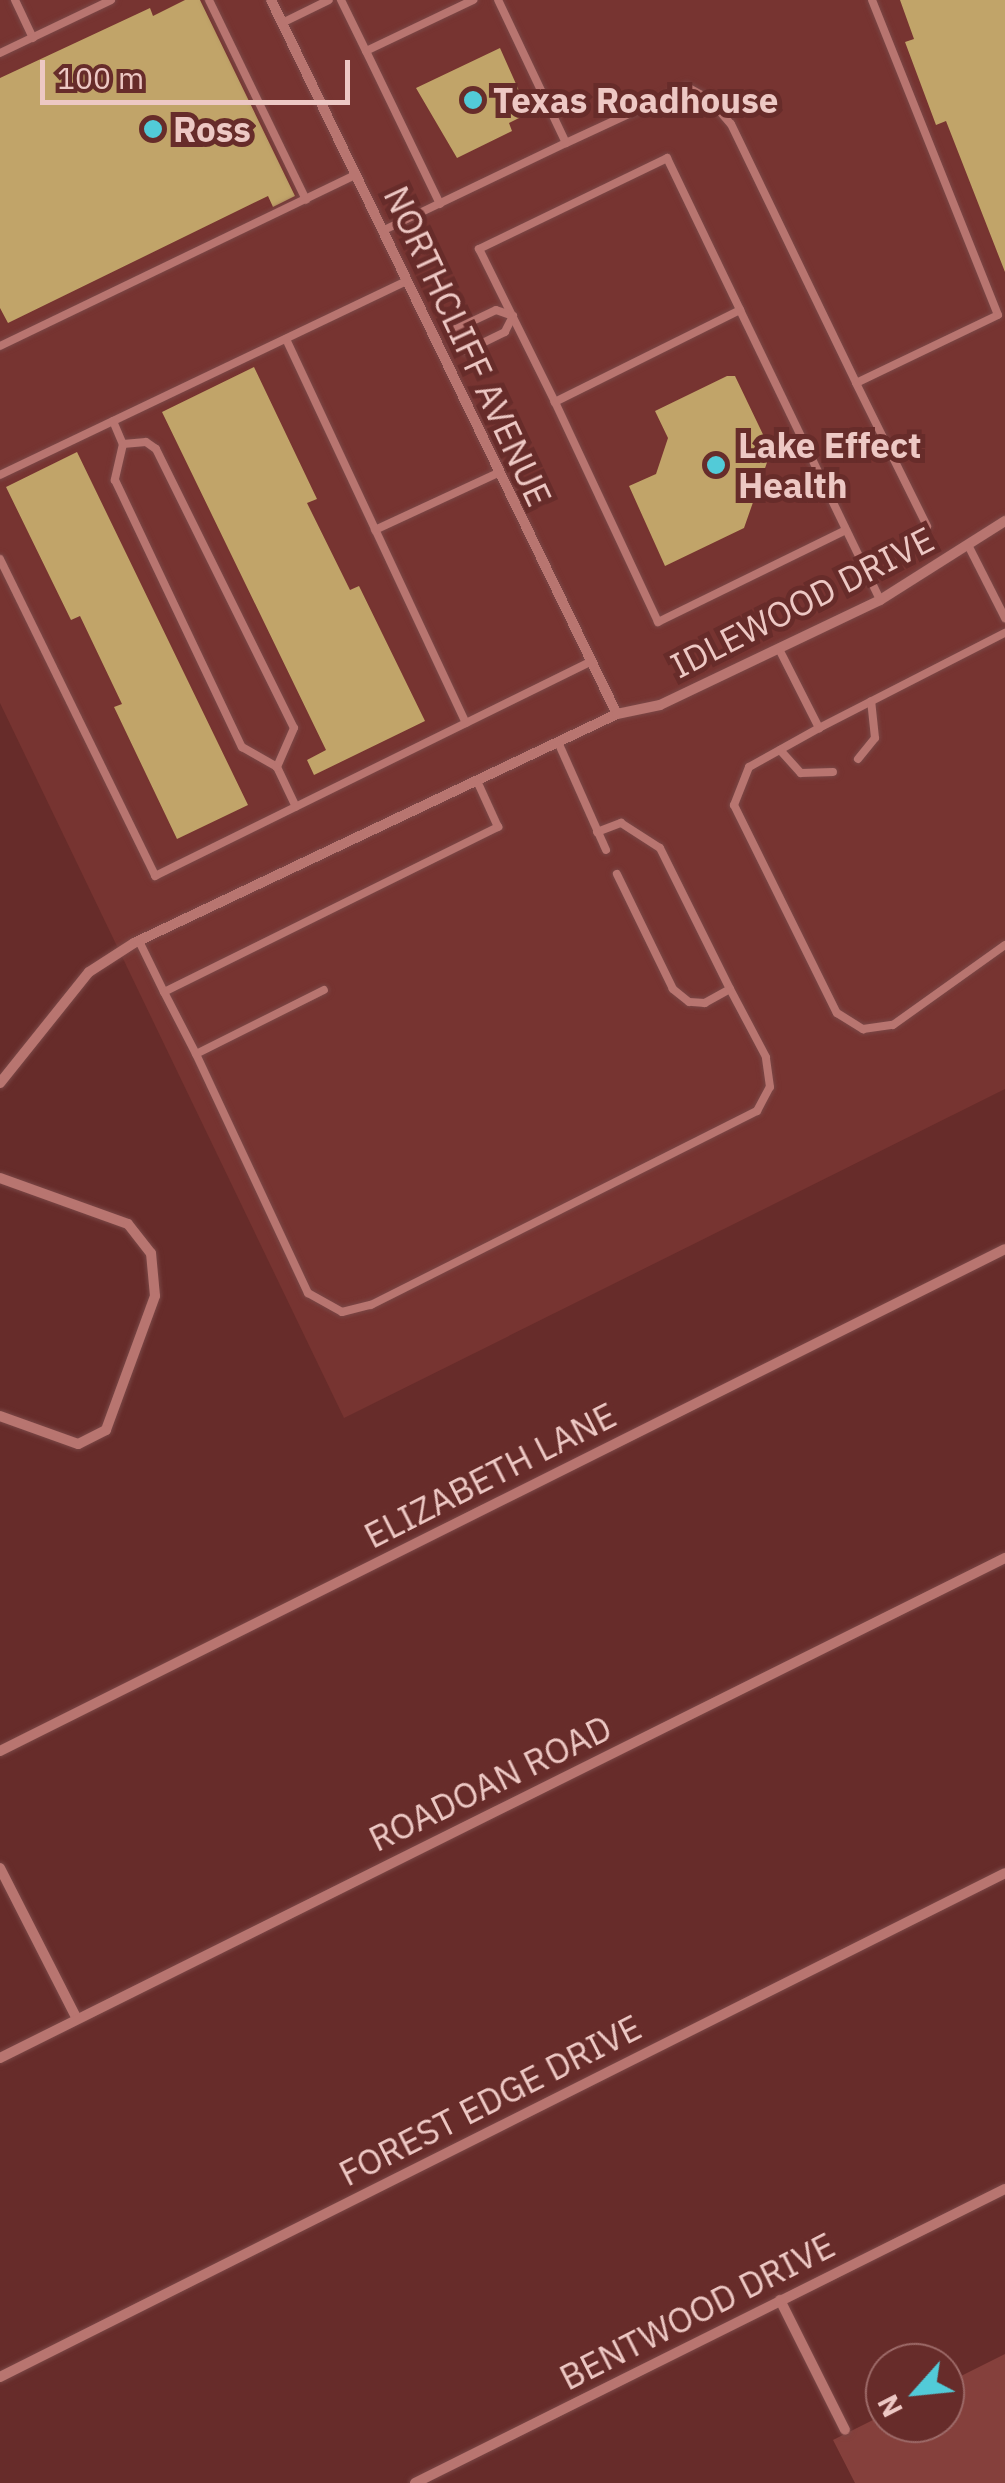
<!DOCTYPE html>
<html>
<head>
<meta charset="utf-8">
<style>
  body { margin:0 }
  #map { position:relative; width:1005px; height:2483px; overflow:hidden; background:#672c2a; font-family:"IBM Plex Sans",sans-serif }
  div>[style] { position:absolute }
  .built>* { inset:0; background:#773431 }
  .green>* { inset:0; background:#85403c }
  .building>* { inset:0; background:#c1a469 }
  .roads { filter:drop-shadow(0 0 2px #7a4847) drop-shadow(0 0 2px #7a4847) }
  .service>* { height:8px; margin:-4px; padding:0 4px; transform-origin:4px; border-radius:4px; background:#b87570 }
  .minor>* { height:10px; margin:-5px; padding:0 5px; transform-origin:5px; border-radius:5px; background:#b87570 }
  .dots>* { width:28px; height:28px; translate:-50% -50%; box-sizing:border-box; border:5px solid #672c2a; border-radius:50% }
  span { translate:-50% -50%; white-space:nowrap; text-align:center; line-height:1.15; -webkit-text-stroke:10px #672c2a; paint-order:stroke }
  .poi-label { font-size:35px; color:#edc8c4; font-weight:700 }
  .left { translate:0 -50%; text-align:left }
  .street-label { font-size:35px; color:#edc8c4 }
  .north { position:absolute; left:865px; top:2343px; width:100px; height:100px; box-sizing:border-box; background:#672c2a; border:2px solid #9d6a68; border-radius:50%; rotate:243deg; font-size:28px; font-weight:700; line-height:40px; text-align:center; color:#edc8c4 }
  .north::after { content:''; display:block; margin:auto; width:35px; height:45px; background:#52cbd8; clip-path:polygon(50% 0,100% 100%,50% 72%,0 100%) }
  .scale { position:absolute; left:40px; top:60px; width:310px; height:45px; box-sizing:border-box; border:5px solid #edc8c4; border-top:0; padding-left:12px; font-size:30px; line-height:35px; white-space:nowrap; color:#edc8c4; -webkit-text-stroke:8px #672c2a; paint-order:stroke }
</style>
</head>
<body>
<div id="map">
  <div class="built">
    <i style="clip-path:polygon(0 0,1005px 0,1005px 1089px,344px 1418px,0 703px)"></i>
  </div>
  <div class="green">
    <i style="clip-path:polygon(1005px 2354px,1005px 2483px,855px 2483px,833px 2440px,885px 2414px,885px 2423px,945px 2423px,945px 2384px)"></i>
  </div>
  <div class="building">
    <i style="clip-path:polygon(185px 0,200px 0,295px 196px,273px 207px,268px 196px,8px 323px,0 308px,0 78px,150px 8px,153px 16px)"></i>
    <i style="clip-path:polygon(900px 0,1005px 0,1005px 272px,946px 121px,936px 125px,905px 42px,914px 39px)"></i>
    <i style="clip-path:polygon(500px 48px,529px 113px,509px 123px,512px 131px,457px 158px,416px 88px)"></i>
    <i style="clip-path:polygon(254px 367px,317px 499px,307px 503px,350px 590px,359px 586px,425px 721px,314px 775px,307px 760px,326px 750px,162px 412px)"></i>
    <i style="clip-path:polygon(727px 376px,735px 376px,771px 451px,744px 528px,665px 566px,629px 486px,656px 474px,668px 438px,655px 411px)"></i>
    <i style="clip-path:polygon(77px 452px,248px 805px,177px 839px,114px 707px,122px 704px,80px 616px,71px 620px,6px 487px)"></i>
  </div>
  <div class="roads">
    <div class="service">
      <i style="left:15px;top:0;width:42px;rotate:64.7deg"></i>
      <i style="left:209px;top:0;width:222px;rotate:64.1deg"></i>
      <i style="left:341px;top:0;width:57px;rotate:63.9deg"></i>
      <i style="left:872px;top:0;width:339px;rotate:68.2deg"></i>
      <i style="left:998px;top:315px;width:157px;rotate:154.4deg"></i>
      <i style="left:856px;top:383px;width:160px;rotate:63.6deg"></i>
      <i style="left:282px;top:23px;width:52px;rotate:-26.1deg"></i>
      <i style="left:0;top:53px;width:123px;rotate:-25.5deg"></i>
      <i style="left:566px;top:143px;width:133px;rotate:-24.8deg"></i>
      <i style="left:687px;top:87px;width:25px;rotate:29deg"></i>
      <i style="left:709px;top:99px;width:33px;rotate:49deg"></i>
      <i style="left:731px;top:124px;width:288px;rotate:64.2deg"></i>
      <i style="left:667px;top:158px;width:169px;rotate:64.3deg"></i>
      <i style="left:740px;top:310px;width:207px;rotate:153.6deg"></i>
      <i style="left:555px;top:402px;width:171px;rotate:-116.4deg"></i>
      <i style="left:479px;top:249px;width:209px;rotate:-25.8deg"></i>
      <i style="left:440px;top:204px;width:170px;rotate:-115.8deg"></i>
      <i style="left:366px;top:51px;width:119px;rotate:-25.5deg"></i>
      <i style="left:382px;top:231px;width:204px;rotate:-25.6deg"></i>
      <i style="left:566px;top:143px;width:158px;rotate:-115.4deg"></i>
      <i style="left:496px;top:310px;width:18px;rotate:19deg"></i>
      <i style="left:513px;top:316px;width:18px;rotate:117deg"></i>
      <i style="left:505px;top:332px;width:43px;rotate:154deg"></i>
      <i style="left:466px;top:351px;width:14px;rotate:-146deg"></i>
      <i style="left:454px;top:343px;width:14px;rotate:-82deg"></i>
      <i style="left:456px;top:329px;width:44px;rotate:-25.4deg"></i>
      <i style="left:740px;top:310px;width:322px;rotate:64.2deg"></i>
      <i style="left:286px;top:339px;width:424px;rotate:64.9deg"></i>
      <i style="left:0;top:346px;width:395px;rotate:-25.7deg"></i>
      <i style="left:555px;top:402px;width:243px;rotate:64.9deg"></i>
      <i style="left:658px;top:622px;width:209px;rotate:-26.1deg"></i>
      <i style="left:113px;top:421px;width:25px;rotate:67deg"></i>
      <i style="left:123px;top:444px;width:37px;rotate:103deg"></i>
      <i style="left:115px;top:480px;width:296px;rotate:64.6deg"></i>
      <i style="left:242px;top:747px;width:40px;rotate:29.7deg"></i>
      <i style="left:277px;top:767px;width:44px;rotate:64.6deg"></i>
      <i style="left:123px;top:444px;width:23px;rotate:-5deg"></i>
      <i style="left:146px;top:442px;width:12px;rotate:35deg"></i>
      <i style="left:156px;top:449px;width:311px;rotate:63.7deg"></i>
      <i style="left:294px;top:728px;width:43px;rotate:113.6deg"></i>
      <i style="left:0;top:475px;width:449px;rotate:-25.5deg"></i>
      <i style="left:375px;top:530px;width:136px;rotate:-24.9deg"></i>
      <i style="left:969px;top:547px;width:80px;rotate:63.1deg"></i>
      <i style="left:0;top:559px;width:353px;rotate:63.9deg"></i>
      <i style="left:155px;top:876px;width:485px;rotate:-26.2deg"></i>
      <i style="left:779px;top:649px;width:89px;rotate:63.1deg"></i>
      <i style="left:819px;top:728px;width:80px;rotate:150.9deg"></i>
      <i style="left:749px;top:767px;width:41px;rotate:111.5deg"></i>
      <i style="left:734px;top:805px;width:232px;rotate:63.7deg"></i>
      <i style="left:837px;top:1013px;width:31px;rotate:32deg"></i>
      <i style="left:863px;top:1029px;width:30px;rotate:-8deg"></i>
      <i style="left:893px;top:1025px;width:138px;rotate:-35.5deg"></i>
      <i style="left:819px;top:728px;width:209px;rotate:-27.1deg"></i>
      <i style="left:558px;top:742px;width:118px;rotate:66deg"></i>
      <i style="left:780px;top:750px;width:31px;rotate:48deg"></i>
      <i style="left:801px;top:773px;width:32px;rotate:-2deg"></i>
      <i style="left:858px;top:759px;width:27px;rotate:-51deg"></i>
      <i style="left:875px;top:738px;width:37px;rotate:-96deg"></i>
      <i style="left:597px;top:832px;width:26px;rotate:-21deg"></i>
      <i style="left:621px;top:823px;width:46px;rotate:32.7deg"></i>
      <i style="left:660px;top:848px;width:157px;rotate:63.6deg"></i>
      <i style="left:730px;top:989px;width:29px;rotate:151deg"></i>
      <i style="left:705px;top:1003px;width:16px;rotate:-176deg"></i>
      <i style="left:689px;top:1002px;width:21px;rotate:-141deg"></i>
      <i style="left:673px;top:989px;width:128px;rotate:-116deg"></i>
      <i style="left:139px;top:941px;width:57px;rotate:63.9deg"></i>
      <i style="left:164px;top:992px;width:373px;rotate:-26.3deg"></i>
      <i style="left:498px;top:827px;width:51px;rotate:-114.5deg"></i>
      <i style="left:164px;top:992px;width:70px;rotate:62.7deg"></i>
      <i style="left:196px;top:1054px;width:143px;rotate:-26.6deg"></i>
      <i style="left:196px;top:1054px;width:264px;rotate:64.9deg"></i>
      <i style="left:308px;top:1293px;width:39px;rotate:29deg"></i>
      <i style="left:342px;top:1312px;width:30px;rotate:-14deg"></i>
      <i style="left:371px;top:1305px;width:432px;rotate:-26.7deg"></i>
      <i style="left:757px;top:1111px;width:27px;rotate:-62deg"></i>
      <i style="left:770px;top:1087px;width:30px;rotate:-98deg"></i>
      <i style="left:766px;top:1057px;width:77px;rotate:-117.9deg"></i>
    </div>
    <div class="minor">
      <i style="left:271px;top:0;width:793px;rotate:64.15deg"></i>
      <i style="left:0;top:1083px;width:142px;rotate:-51.3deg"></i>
      <i style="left:89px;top:972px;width:54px;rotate:-32.8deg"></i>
      <i style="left:134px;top:943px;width:535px;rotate:-25.37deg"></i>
      <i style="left:617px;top:714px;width:44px;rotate:-11.8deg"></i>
      <i style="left:660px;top:705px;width:244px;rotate:-25.5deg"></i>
      <i style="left:880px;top:600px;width:148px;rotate:-32.3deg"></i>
      <i style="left:0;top:1178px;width:136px;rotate:19.8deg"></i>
      <i style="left:128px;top:1224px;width:37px;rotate:52deg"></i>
      <i style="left:151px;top:1253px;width:43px;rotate:84.7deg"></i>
      <i style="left:155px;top:1296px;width:143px;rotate:110.1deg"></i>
      <i style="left:106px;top:1430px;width:31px;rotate:153deg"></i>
      <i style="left:78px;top:1444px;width:83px;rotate:-160.3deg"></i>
      <i style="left:0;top:1751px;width:1123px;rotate:-26.54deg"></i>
      <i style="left:0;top:1868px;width:169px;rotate:63deg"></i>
      <i style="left:0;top:2058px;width:1123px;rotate:-26.45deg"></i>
      <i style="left:780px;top:2300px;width:145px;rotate:63.4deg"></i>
      <i style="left:0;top:2377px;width:1124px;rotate:-26.63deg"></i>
      <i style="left:415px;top:2483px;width:659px;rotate:-26.49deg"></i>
    </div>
  </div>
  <div class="dots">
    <i style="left:473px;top:100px;background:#52cbd8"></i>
    <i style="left:153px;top:129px;background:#52cbd8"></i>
    <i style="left:716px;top:465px;background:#52cbd8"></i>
  </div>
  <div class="poi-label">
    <span class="left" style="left:493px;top:100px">Texas Roadhouse</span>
    <span class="left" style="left:173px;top:129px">Ross</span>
    <span class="left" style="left:738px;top:465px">Lake Effect<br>Health</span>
  </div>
  <div class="street-label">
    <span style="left:468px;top:346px;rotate:65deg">NORTHCLIFF AVENUE</span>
    <span style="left:802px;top:602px;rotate:-27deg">IDLEWOOD DRIVE</span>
    <span style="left:490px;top:1475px;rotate:-27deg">ELIZABETH LANE</span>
    <span style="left:490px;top:1783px;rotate:-26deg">ROADOAN ROAD</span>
    <span style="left:490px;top:2100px;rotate:-27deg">FOREST EDGE DRIVE</span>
    <span style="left:697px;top:2311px;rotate:-27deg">BENTWOOD DRIVE</span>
  </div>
  <div class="north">N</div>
  <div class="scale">100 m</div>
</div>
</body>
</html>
